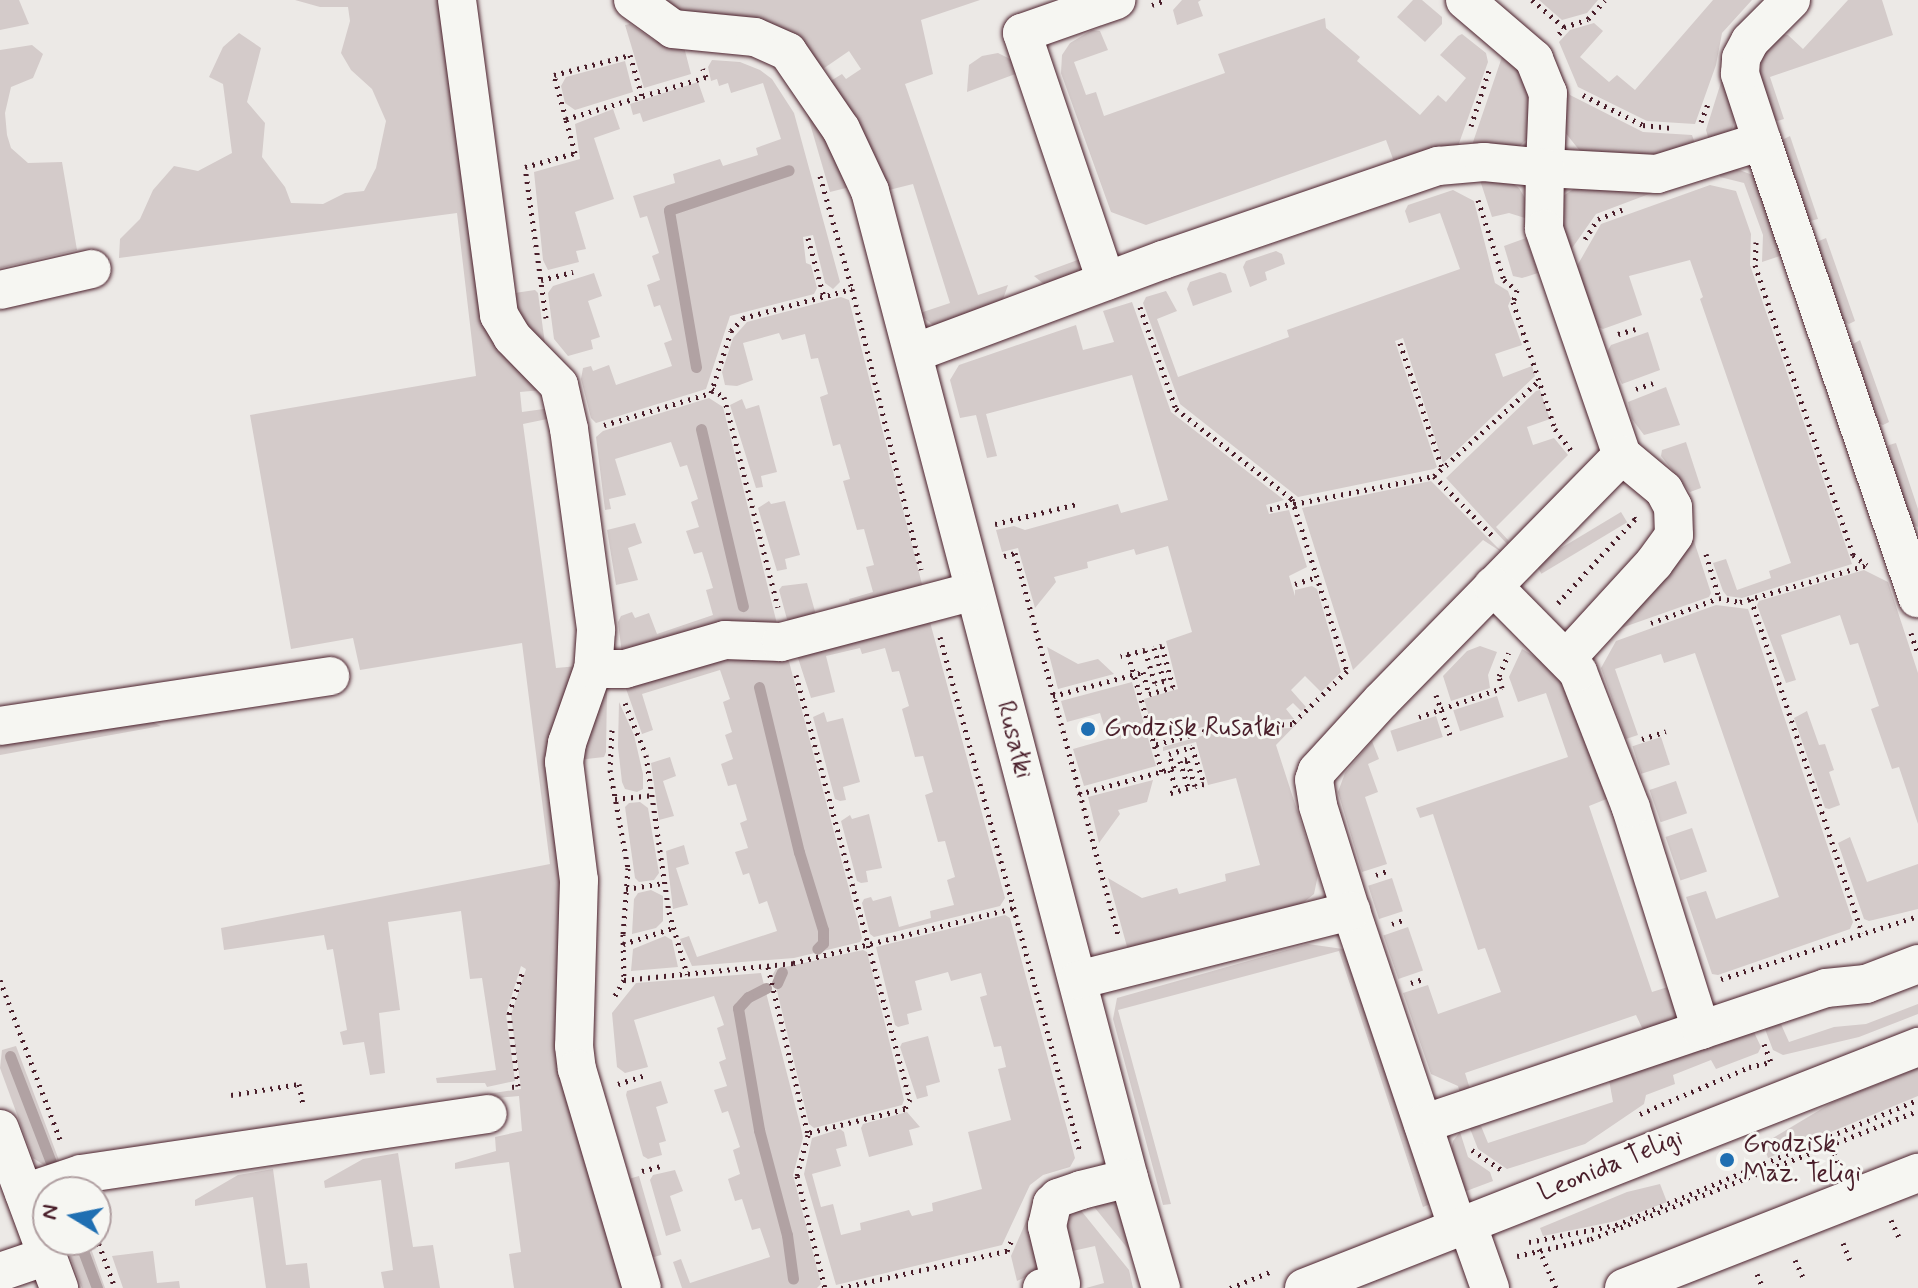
<!DOCTYPE html>
<html>
<head>
<meta charset="utf-8">
<style>
  body { margin:0 }
  #map { position:relative; width:1918px; height:1288px; overflow:hidden; background:#ece9e6; font-family:Mynerve,sans-serif }
  div>[style] { position:absolute }
  .green>* { inset:0; background:#d4cbca; transform-origin:0 0 }
  .stream>* { height:11px; margin:-5.5px; padding:0 5.5px; transform-origin:5.5px; border-radius:5.5px; background:#b1a2a3 }
  .path>* { height:5px; margin-top:-2.5px; transform-origin:0; background:repeating-linear-gradient(90deg,#4a1f2b 0 2px,transparent 0 8px) }
  .roads { filter:drop-shadow(0 0 2px #4a1f2b) drop-shadow(0 0 2px #4a1f2b) }
  .minor>* { height:38px; margin:-19px; padding:0 19px; transform-origin:19px; border-radius:19px; background:#f6f6f2 }
  .dots>* { width:22px; height:22px; translate:-50% -50%; box-sizing:border-box; border:4px solid #f6f6f2; border-radius:50% }
  span { translate:-50% -50%; white-space:nowrap; text-align:center; line-height:1.15; -webkit-text-stroke:6px #f6f6f2; paint-order:stroke }
  .poi-label { font-size:26px; color:#4a1f2b }
  .left { translate:0 -50%; text-align:left }
  .street-label { font-size:26px; color:#4a1f2b }
  .north { position:absolute; left:32px; top:1176px; width:80px; height:80px; box-sizing:border-box; background:#f6f6f2; border:2px solid #b1a0a2; border-radius:50%; rotate:280deg; font-size:22px; font-weight:700; line-height:32px; text-align:center; color:#4a1f2b }
  .north::after { content:''; display:block; margin:auto; width:28px; height:36px; background:#1f6fb2; clip-path:polygon(50% 0,100% 100%,50% 72%,0 100%) }
</style>
</head>
<body>
<div id="map">
  <div class="green">
    <i style="clip-path:polygon(0 0,19px 0,29px 24px,0 30px)"></i>
    <i style="clip-path:polygon(295px 0,446px 0,487px 331px,494px 344px,542px 390px,520px 392px,522px 412px,551px 408px,552px 418px,523px 424px,556px 668px,578px 666px,566px 880px,630px 1288px,514px 1288px,509px 1254px,521px 1252px,509px 1162px,455px 1169px,455px 1163px,496px 1151px,495px 1137px,522px 1131px,519px 1096px,488px 1099px,487px 1094px,521px 1089px,511px 1015px,526px 969px,521px 966px,506px 1014px,515px 1081px,487px 1087px,485px 1083px,437px 1083px,436px 1078px,496px 1070px,482px 978px,470px 979px,461px 911px,388px 922px,400px 1010px,379px 1013px,385px 1073px,370px 1075px,364px 1042px,343px 1045px,340px 1032px,347px 1030px,333px 949px,327px 950px,324px 935px,224px 950px,221px 928px,550px 864px,522px 643px,360px 670px,353px 638px,291px 649px,250px 415px,476px 376px,457px 213px,119px 258px,120px 239px,140px 219px,153px 190px,174px 166px,198px 171px,232px 153px,223px 84px,209px 77px,223px 47px,239px 33px,261px 48px,247px 102px,265px 123px,262px 157px,285px 187px,291px 203px,323px 204px,345px 193px,364px 191px,376px 168px,386px 121px,372px 89px,351px 70px,341px 53px,350px 21px,348px 7px,320px 7px)"></i>
    <i style="clip-path:polygon(647px 0,980px 0,921px 20px,933px 74px,905px 84px,978px 295px,1008px 285px,1002px 302px,948px 325px,933px 325px,923px 317px,920px 313px,950px 303px,913px 184px,885px 191px,824px 85px,842px 74px,846px 79px,861px 69px,849px 51px,817px 73px,684px 20px)"></i>
    <i style="clip-path:polygon(1182px 0,1201px 0,1198px 2px,1203px 16px,1177px 25px,1173px 10px)"></i>
    <i style="clip-path:polygon(1413px 0,1422px 0,1442px 17px,1442px 24px,1425px 42px,1397px 17px)"></i>
    <i style="clip-path:polygon(1539px 0,1598px 0,1587px 13px,1562px 20px)"></i>
    <i style="clip-path:polygon(1713px 0,1752px 0,1722px 33px,1716px 65px,1695px 124px,1647px 121px,1578px 87px,1559px 42px,1570px 30px,1594px 23px,1603px 31px,1580px 57px,1609px 82px,1617px 75px,1635px 90px)"></i>
    <i style="clip-path:polygon(1848px 0,1882px 0,1893px 35px,1770px 77px,1784px 119px,1777px 121px,1767px 116px,1758px 86px,1763px 51px,1782px 34px,1788px 35px,1803px 49px)"></i>
    <i style="clip-path:polygon(1325px 18px,1326px 28px,1360px 57px,1357px 61px,1420px 115px,1438px 95px,1446px 102px,1466px 78px,1440px 55px,1458px 36px,1462px 34px,1486px 53px,1488px 62px,1457px 149px,1396px 167px,1386px 140px,1146px 225px,1111px 212px,1061px 73px,1062px 55px,1070px 43px,1092px 30px,1100px 31px,1108px 50px,1074px 62px,1086px 95px,1096px 92px,1104px 116px,1225px 73px,1218px 54px)"></i>
    <i style="clip-path:polygon(630px 24px,655px 41px,684px 47px,691px 74px,644px 88px,625px 25px)"></i>
    <i style="clip-path:polygon(32px 45px,43px 54px,33px 78px,11px 87px,5px 113px,7px 135px,11px 148px,28px 163px,62px 162px,77px 250px,0 268px,0 50px)"></i>
    <i style="clip-path:polygon(998px 53px,1012px 60px,1018px 73px,967px 92px,969px 65px,982px 56px)"></i>
    <i style="clip-path:polygon(1551px 53px,1570px 95px,1643px 132px,1692px 135px,1697px 149px,1664px 158px,1580px 151px,1564px 131px)"></i>
    <i style="clip-path:polygon(1503px 54px,1518px 65px,1533px 89px,1529px 137px,1519px 147px,1471px 148px)"></i>
    <i style="clip-path:polygon(712px 60px,740px 62px,760px 70px,772px 79px,794px 113px,840px 282px,833px 289px,825px 283px,813px 235px,803px 237px,806px 263px,811px 265px,817px 288px,814px 294px,730px 316px,706px 389px,596px 423px,591px 418px,581px 379px,583px 368px,591px 366px,593px 371px,609px 365px,616px 385px,672px 366px,664px 343px,672px 340px,660px 305px,654px 307px,647px 285px,660px 280px,652px 256px,659px 253px,647px 216px,640px 218px,633px 196px,675px 183px,673px 174px,720px 159px,723px 166px,758px 155px,756px 148px,781px 139px,763px 83px,731px 93px,728px 83px,719px 86px,717px 79px,711px 81px,708px 67px)"></i>
    <i style="clip-path:polygon(625px 61px,633px 92px,575px 110px,565px 103px,561px 86px,566px 77px)"></i>
    <i style="clip-path:polygon(1723px 76px,1736px 116px,1732px 130px,1710px 144px,1706px 130px)"></i>
    <i style="clip-path:polygon(698px 82px,705px 102px,643px 122px,640px 113px,633px 115px,630px 104px)"></i>
    <i style="clip-path:polygon(613px 109px,620px 129px,594px 138px,614px 199px,575px 212px,586px 249px,576px 251px,579px 262px,548px 270px,543px 260px,534px 172px,580px 159px,575px 124px)"></i>
    <i style="clip-path:polygon(806px 110px,851px 178px,850px 187px,830px 192px)"></i>
    <i style="clip-path:polygon(1790px 136px,1818px 219px,1810px 221px,1802px 216px,1778px 150px,1782px 140px)"></i>
    <i style="clip-path:polygon(1734px 168px,1758px 177px,1786px 254px,1762px 262px,1763px 235px,1744px 183px,1720px 177px,1718px 171px)"></i>
    <i style="clip-path:polygon(1479px 177px,1512px 183px,1519px 188px,1528px 203px,1525px 218px,1509px 213px,1492px 217px)"></i>
    <i style="clip-path:polygon(1710px 185px,1736px 191px,1751px 234px,1750px 265px,1852px 564px,1742px 598px,1727px 596px,1723px 591px,1713px 563px,1726px 559px,1737px 590px,1771px 578px,1769px 571px,1791px 563px,1700px 299px,1703px 297px,1690px 260px,1629px 276px,1642px 315px,1603px 329px,1598px 327px,1577px 266px,1601px 224px)"></i>
    <i style="clip-path:polygon(1578px 186px,1665px 188px,1596px 214px,1563px 261px,1563px 196px)"></i>
    <i style="clip-path:polygon(1453px 190px,1474px 201px,1495px 283px,1508px 291px,1511px 299px,1508px 306px,1522px 345px,1495px 354px,1503px 377px,1532px 366px,1535px 376px,1449px 458px,1443px 463px,1403px 338px,1395px 341px,1437px 467px,1434px 469px,1298px 497px,1180px 404px,1143px 303px,1146px 297px,1166px 291px,1177px 311px,1157px 319px,1178px 377px,1289px 337px,1287px 330px,1460px 269px,1440px 213px,1409px 223px,1405px 211px,1408px 205px)"></i>
    <i style="clip-path:polygon(1526px 238px,1538px 273px,1522px 278px,1513px 276px,1504px 246px)"></i>
    <i style="clip-path:polygon(1826px 238px,1855px 321px,1849px 324px,1836px 318px,1813px 252px,1819px 241px)"></i>
    <i style="clip-path:polygon(1276px 251px,1282px 254px,1285px 264px,1265px 272px,1267px 280px,1250px 287px,1243px 267px,1246px 261px)"></i>
    <i style="clip-path:polygon(1083px 258px,1075px 277px,1045px 285px,1034px 276px)"></i>
    <i style="clip-path:polygon(1220px 272px,1226px 274px,1232px 292px,1193px 306px,1187px 289px,1190px 282px)"></i>
    <i style="clip-path:polygon(594px 273px,602px 296px,588px 301px,600px 337px,591px 340px,593px 349px,568px 356px,554px 339px,548px 293px,553px 286px)"></i>
    <i style="clip-path:polygon(535px 290px,538px 293px,546px 351px,528px 335px,508px 294px)"></i>
    <i style="clip-path:polygon(841px 297px,849px 300px,924px 592px,788px 623px,779px 590px,782px 586px,807px 583px,816px 615px,851px 605px,849px 599px,873px 592px,866px 567px,874px 565px,864px 529px,857px 530px,843px 481px,850px 479px,840px 444px,833px 446px,820px 397px,828px 394px,818px 358px,811px 359px,805px 334px,782px 340px,779px 333px,743px 343px,753px 380px,737px 386px,725px 385px,722px 372px,733px 338px,747px 322px)"></i>
    <i style="clip-path:polygon(1132px 302px,1171px 412px,1284px 500px,1266px 505px,1269px 514px,1289px 510px,1307px 567px,1289px 576px,1295px 596px,1295px 590px,1312px 586px,1317px 589px,1341px 672px,1321px 692px,1305px 676px,1291px 690px,1306px 707px,1301px 711px,1293px 703px,1286px 709px,1294px 719px,1217px 723px,1156px 740px,1144px 699px,1178px 689px,1166px 641px,1192px 632px,1168px 546px,1136px 555px,1134px 549px,1087px 562px,1088px 568px,1054px 577px,1056px 582px,1035px 608px,1018px 548px,1002px 552px,996px 530px,1014px 526px,1025px 530px,1118px 504px,1121px 513px,1168px 500px,1132px 375px,986px 414px,997px 456px,987px 458px,976px 415px,960px 418px,950px 380px,959px 365px,1076px 325px,1083px 350px,1114px 342px,1103px 311px)"></i>
    <i style="clip-path:polygon(1648px 332px,1660px 370px,1622px 384px,1607px 352px,1611px 345px)"></i>
    <i style="clip-path:polygon(1860px 340px,1889px 422px,1883px 425px,1873px 421px,1849px 354px,1853px 344px)"></i>
    <i style="clip-path:polygon(1666px 387px,1680px 425px,1644px 435px,1632px 419px,1628px 402px)"></i>
    <i style="clip-path:polygon(1540px 390px,1550px 419px,1527px 427px,1533px 445px,1554px 438px,1568px 455px,1496px 527px,1509px 541px,1508px 545px,1446px 478px,1536px 391px)"></i>
    <i style="clip-path:polygon(709px 398px,723px 407px,778px 628px,623px 662px,618px 622px,621px 616px,632px 612px,635px 618px,649px 613px,657px 634px,713px 615px,706px 590px,713px 588px,702px 552px,694px 554px,686px 531px,699px 527px,691px 502px,698px 499px,687px 465px,680px 467px,671px 442px,615px 459px,626px 495px,609px 499px,611px 509px,605px 510px,596px 437px,603px 431px)"></i>
    <i style="clip-path:polygon(742px 399px,746px 409px,759px 405px,777px 472px,761px 476px,763px 487px,756px 488px,730px 405px)"></i>
    <i style="clip-path:polygon(1686px 442px,1701px 488px,1690px 492px,1661px 456px,1662px 450px)"></i>
    <i style="clip-path:polygon(1896px 443px,1918px 509px,1918px 527px,1908px 522px,1883px 456px,1889px 445px)"></i>
    <i style="clip-path:polygon(1431px 481px,1503px 553px,1483px 540px,1353px 670px,1302px 508px)"></i>
    <i style="clip-path:polygon(769px 501px,771px 504px,785px 501px,800px 555px,785px 559px,787px 569px,777px 571px,758px 508px)"></i>
    <i style="left:1621px;top:512px;width:12px;height:100px;rotate:59deg"></i>
    <i style="clip-path:polygon(635px 523px,642px 543px,628px 548px,638px 580px,616px 585px,607px 530px)"></i>
    <i style="clip-path:polygon(1693px 538px,1711px 593px,1709px 597px,1607px 633px)"></i>
    <i style="clip-path:polygon(1864px 570px,1888px 582px,1918px 673px,1918px 824px,1899px 767px,1892px 769px,1871px 709px,1879px 706px,1858px 643px,1850px 645px,1840px 615px,1781px 635px,1796px 680px,1786px 683px,1757px 605px,1759px 601px)"></i>
    <i style="clip-path:polygon(1716px 605px,1748px 609px,1853px 922px,1850px 929px,1718px 975px,1712px 974px,1686px 897px,1706px 891px,1716px 919px,1779px 897px,1695px 653px,1664px 663px,1661px 654px,1615px 669px,1638px 735px,1626px 739px,1601px 668px,1616px 641px)"></i>
    <i style="clip-path:polygon(927px 611px,1005px 898px,1000px 906px,874px 937px,870px 934px,862px 903px,864px 899px,871px 897px,873px 901px,891px 896px,899px 927px,931px 918px,930px 911px,954px 905px,947px 880px,955px 877px,945px 841px,938px 842px,925px 795px,933px 792px,923px 756px,915px 757px,902px 709px,909px 706px,899px 671px,892px 672px,885px 648px,862px 654px,860px 648px,826px 656px,835px 692px,811px 698px,796px 652px)"></i>
    <i style="clip-path:polygon(1480px 646px,1497px 652px,1488px 675px,1490px 688px,1451px 701px,1443px 676px,1467px 651px)"></i>
    <i style="clip-path:polygon(1047px 647px,1078px 664px,1098px 659px,1114px 674px,1058px 689px)"></i>
    <i style="clip-path:polygon(1522px 649px,1544px 662px,1561px 678px,1609px 798px,1589px 806px,1652px 992px,1674px 985px,1678px 1012px,1675px 1019px,1644px 1032px,1636px 1015px,1465px 1073px,1470px 1089px,1462px 1100px,1458px 1086px,1431px 1074px,1403px 993px,1428px 985px,1438px 1014px,1501px 992px,1485px 948px,1478px 950px,1433px 814px,1420px 818px,1416px 808px,1568px 757px,1546px 693px,1518px 702px,1509px 677px)"></i>
    <i style="clip-path:polygon(787px 654px,862px 938px,860px 942px,794px 958px,692px 966px,680px 939px,689px 936px,697px 957px,777px 931px,767px 901px,759px 904px,749px 873px,743px 875px,735px 852px,748px 848px,740px 823px,747px 820px,736px 784px,728px 786px,721px 764px,733px 759px,725px 735px,732px 732px,723px 702px,730px 699px,720px 670px,642px 694px,653px 730px,642px 734px,624px 683px,706px 655px)"></i>
    <i style="clip-path:polygon(1132px 682px,1156px 766px,1084px 786px,1073px 749px,1108px 739px,1100px 713px,1067px 722px,1061px 701px)"></i>
    <i style="clip-path:polygon(603px 684px,607px 689px,606px 752px,604px 757px,578px 760px)"></i>
    <i style="left:1497px;top:696px;width:22px;height:46px;rotate:72deg"></i>
    <i style="clip-path:polygon(619px 702px,634px 735px,643px 774px,643px 789px,637px 792px,625px 789px,622px 782px,618px 747px)"></i>
    <i style="clip-path:polygon(1310px 710px,1276px 745px,1318px 875px,1314px 894px,1299px 906px,1129px 954px,1108px 878px,1142px 898px,1177px 888px,1179px 894px,1226px 881px,1225px 874px,1260px 865px,1236px 778px,1208px 785px,1196px 742px,1163px 751px,1163px 747px,1219px 731px,1291px 728px)"></i>
    <i style="clip-path:polygon(1807px 711px,1819px 745px,1825px 744px,1834px 770px,1829px 772px,1840px 805px,1829px 809px,1825px 808px,1794px 718px)"></i>
    <i style="clip-path:polygon(824px 712px,827px 722px,843px 718px,860px 782px,843px 787px,846px 800px,840px 801px,835px 799px,813px 717px)"></i>
    <i style="clip-path:polygon(139px 716px,161px 726px,0 755px,0 739px)"></i>
    <i style="left:1436px;top:716px;width:22px;height:48px;rotate:72deg"></i>
    <i style="left:1661px;top:737px;width:29px;height:30px;rotate:72deg"></i>
    <i style="clip-path:polygon(1372px 741px,1379px 759px,1368px 764px,1378px 792px,1365px 797px,1387px 864px,1362px 872px,1338px 792px,1345px 773px)"></i>
    <i style="clip-path:polygon(670px 757px,676px 776px,663px 781px,674px 816px,659px 820px,651px 763px)"></i>
    <i style="clip-path:polygon(1153px 780px,1147px 802px,1118px 810px,1120px 814px,1099px 843px,1088px 797px)"></i>
    <i style="left:1676px;top:781px;width:34px;height:28px;rotate:71deg"></i>
    <i style="clip-path:polygon(640px 802px,648px 808px,659px 873px,654px 880px,639px 882px,635px 878px,625px 807px,629px 803px)"></i>
    <i style="clip-path:polygon(869px 814px,882px 868px,866px 871px,868px 882px,861px 883px,857px 881px,841px 821px,850px 815px,852px 819px)"></i>
    <i style="left:1692px;top:828px;width:46px;height:28px;rotate:71deg"></i>
    <i style="clip-path:polygon(1850px 837px,1867px 882px,1918px 864px,1918px 909px,1869px 921px,1864px 919px,1838px 843px)"></i>
    <i style="clip-path:polygon(684px 845px,689px 864px,676px 868px,688px 905px,673px 909px,666px 851px)"></i>
    <i style="left:1392px;top:878px;width:35px;height:25px;rotate:72deg"></i>
    <i style="clip-path:polygon(651px 890px,663px 896px,663px 921px,656px 928px,632px 934px,634px 899px,638px 893px)"></i>
    <i style="clip-path:polygon(1005px 915px,1010px 918px,1075px 1158px,1070px 1167px,1043px 1175px,1030px 1185px,1002px 1245px,836px 1285px,804px 1174px,812px 1138px,840px 1129px,844px 1132px,847px 1146px,836px 1149px,841px 1166px,812px 1174px,821px 1207px,833px 1204px,841px 1235px,861px 1230px,860px 1223px,909px 1210px,912px 1216px,933px 1211px,932px 1203px,982px 1189px,968px 1132px,1011px 1120px,998px 1069px,1006px 1067px,1001px 1046px,994px 1047px,980px 997px,987px 995px,981px 973px,951px 981px,948px 972px,915px 981px,922px 1010px,907px 1014px,909px 1024px,898px 1027px,895px 1025px,876px 947px)"></i>
    <i style="left:1408px;top:927px;width:46px;height:26px;rotate:71deg"></i>
    <i style="clip-path:polygon(665px 936px,672px 940px,678px 967px,631px 971px,633px 949px)"></i>
    <i style="clip-path:polygon(1308px 944px,1350px 950px,1433px 1203px,1423px 1207px,1339px 951px,1118px 1010px,1171px 1204px,1163px 1205px,1113px 1019px,1117px 998px)"></i>
    <i style="clip-path:polygon(863px 950px,867px 952px,904px 1100px,902px 1105px,814px 1128px,809px 1124px,773px 974px,776px 969px)"></i>
    <i style="clip-path:polygon(761px 973px,801px 1128px,803px 1138px,793px 1175px,821px 1284px,817px 1288px,682px 1288px,673px 1262px,681px 1259px,690px 1283px,770px 1257px,760px 1228px,752px 1230px,742px 1199px,735px 1201px,728px 1179px,740px 1174px,733px 1150px,740px 1147px,728px 1111px,722px 1113px,714px 1090px,727px 1086px,719px 1062px,726px 1059px,717px 1028px,724px 1025px,714px 996px,634px 1020px,648px 1067px,625px 1073px,617px 1067px,612px 1013px,636px 983px)"></i>
    <i style="clip-path:polygon(1918px 1004px,1918px 1014px,1859px 1037px,1783px 1055px,1773px 1050px,1763px 1024px,1780px 1022px,1789px 1042px,1834px 1027px,1866px 1024px)"></i>
    <i style="clip-path:polygon(1752px 1028px,1761px 1047px,1758px 1053px,1716px 1069px,1711px 1060px,1673px 1075px,1675px 1084px,1646px 1095px,1644px 1104px,1585px 1144px,1507px 1169px,1478px 1149px,1469px 1126px,1481px 1126px,1488px 1143px,1613px 1102px,1609px 1080px)"></i>
    <i style="clip-path:polygon(928px 1036px,940px 1082px,926px 1086px,928px 1096px,917px 1099px,900px 1047px,902px 1043px)"></i>
    <i style="clip-path:polygon(16px 1046px,60px 1163px,47px 1167px,33px 1158px,0 1068px,2px 1050px)"></i>
    <i style="clip-path:polygon(1918px 1068px,1918px 1096px,1768px 1158px,1763px 1144px,1833px 1102px)"></i>
    <i style="clip-path:polygon(661px 1081px,668px 1103px,656px 1107px,666px 1141px,659px 1143px,662px 1155px,648px 1159px,643px 1156px,626px 1095px,627px 1091px)"></i>
    <i style="clip-path:polygon(907px 1112px,920px 1127px,909px 1130px,913px 1145px,869px 1157px,861px 1128px,863px 1124px)"></i>
    <i style="clip-path:polygon(1460px 1132px,1468px 1157px,1490px 1172px,1493px 1181px,1461px 1193px,1450px 1156px,1453px 1141px)"></i>
    <i style="clip-path:polygon(398px 1153px,413px 1247px,433px 1245px,440px 1288px,384px 1288px,381px 1272px,393px 1270px,381px 1180px,325px 1188px,324px 1181px,363px 1159px)"></i>
    <i style="clip-path:polygon(273px 1169px,286px 1265px,307px 1263px,310px 1288px,266px 1288px,253px 1197px,195px 1206px,195px 1200px,238px 1175px)"></i>
    <i style="clip-path:polygon(675px 1170px,683px 1191px,670px 1196px,681px 1231px,666px 1236px,650px 1180px,653px 1175px)"></i>
    <i style="left:639px;top:1176px;width:82px;height:13px;rotate:74deg"></i>
    <i style="clip-path:polygon(1660px 1184px,1667px 1202px,1616px 1221px,1543px 1236px,1540px 1228px,1627px 1192px)"></i>
    <i style="clip-path:polygon(1107px 1200px,1121px 1208px,1137px 1260px,1091px 1203px)"></i>
    <i style="clip-path:polygon(1032px 1208px,1039px 1261px,1034px 1273px,1017px 1281px,1011px 1256px)"></i>
    <i style="clip-path:polygon(1079px 1208px,1129px 1270px,1133px 1288px,1086px 1288px,1104px 1283px,1095px 1246px,1068px 1252px,1068px 1220px)"></i>
    <i style="clip-path:polygon(64px 1240px,88px 1240px,105px 1288px,82px 1288px)"></i>
    <i style="clip-path:polygon(153px 1251px,157px 1283px,179px 1281px,180px 1288px,123px 1288px,112px 1256px)"></i>
  </div>
  <div class="stream">
    <i style="left:696px;top:367px;width:159px;rotate:-99.8deg"></i>
    <i style="left:669px;top:210px;width:126px;rotate:-18.4deg"></i>
    <i style="left:701px;top:429px;width:182px;rotate:76.7deg"></i>
    <i style="left:759px;top:687px;width:170px;rotate:76.4deg"></i>
    <i style="left:799px;top:852px;width:82px;rotate:72.9deg"></i>
    <i style="left:823px;top:930px;width:13px;rotate:90deg"></i>
    <i style="left:823px;top:943px;width:8px;rotate:135deg"></i>
    <i style="left:777px;top:983px;width:12px;rotate:-66deg"></i>
    <i style="left:766px;top:988px;width:20px;rotate:153deg"></i>
    <i style="left:748px;top:997px;width:15px;rotate:132deg"></i>
    <i style="left:738px;top:1008px;width:124px;rotate:80.2deg"></i>
    <i style="left:759px;top:1130px;width:109px;rotate:75.1deg"></i>
    <i style="left:787px;top:1235px;width:44px;rotate:82.2deg"></i>
    <i style="left:10px;top:1056px;width:117px;rotate:68.9deg"></i>
    <i style="left:79px;top:1240px;width:51px;rotate:69.4deg"></i>
  </div>
  <div class="path">
    <i style="left:1532px;top:0;width:42px;rotate:40.2deg"></i>
    <i style="left:1152px;top:5px;width:15px;rotate:-20deg"></i>
    <i style="left:1559px;top:34px;width:9px;rotate:-54deg"></i>
    <i style="left:1564px;top:27px;width:25px;rotate:-18deg"></i>
    <i style="left:1588px;top:19px;width:25px;rotate:-48deg"></i>
    <i style="left:1583px;top:95px;width:67px;rotate:26.6deg"></i>
    <i style="left:1643px;top:125px;width:30px;rotate:6deg"></i>
    <i style="left:566px;top:119px;width:46px;rotate:-105.3deg"></i>
    <i style="left:554px;top:75px;width:79px;rotate:-14.7deg"></i>
    <i style="left:630px;top:55px;width:43px;rotate:73.7deg"></i>
    <i style="left:1701px;top:122px;width:22px;rotate:-69deg"></i>
    <i style="left:1471px;top:126px;width:62px;rotate:-72.1deg"></i>
    <i style="left:820px;top:176px;width:117px;rotate:74.2deg"></i>
    <i style="left:852px;top:289px;width:289px;rotate:76.2deg"></i>
    <i style="left:1478px;top:200px;width:84px;rotate:72deg"></i>
    <i style="left:1504px;top:280px;width:16px;rotate:38deg"></i>
    <i style="left:1517px;top:290px;width:13px;rotate:108deg"></i>
    <i style="left:1513px;top:302px;width:134px;rotate:71.7deg"></i>
    <i style="left:1555px;top:429px;width:31px;rotate:53deg"></i>
    <i style="left:808px;top:238px;width:61px;rotate:74.8deg"></i>
    <i style="left:1585px;top:239px;width:24px;rotate:-57deg"></i>
    <i style="left:1598px;top:219px;width:26px;rotate:-21deg"></i>
    <i style="left:1756px;top:242px;width:23px;rotate:92deg"></i>
    <i style="left:1755px;top:265px;width:306px;rotate:71.3deg"></i>
    <i style="left:1853px;top:555px;width:17px;rotate:36deg"></i>
    <i style="left:541px;top:280px;width:33px;rotate:-14deg"></i>
    <i style="left:1140px;top:307px;width:108px;rotate:70.6deg"></i>
    <i style="left:1176px;top:409px;width:147px;rotate:37.8deg"></i>
    <i style="left:1292px;top:499px;width:181px;rotate:72.3deg"></i>
    <i style="left:1347px;top:671px;width:76px;rotate:136.1deg"></i>
    <i style="left:1292px;top:724px;width:72px;rotate:177.6deg"></i>
    <i style="left:1220px;top:727px;width:68px;rotate:164.7deg"></i>
    <i style="left:546px;top:318px;width:152px;rotate:-97.9deg"></i>
    <i style="left:525px;top:167px;width:52px;rotate:-15.6deg"></i>
    <i style="left:575px;top:153px;width:35px;rotate:-105deg"></i>
    <i style="left:566px;top:119px;width:146px;rotate:-16.7deg"></i>
    <i style="left:706px;top:77px;width:9px;rotate:-111deg"></i>
    <i style="left:1618px;top:334px;width:18px;rotate:-16deg"></i>
    <i style="left:1400px;top:343px;width:135px;rotate:71.4deg"></i>
    <i style="left:712px;top:389px;width:14px;rotate:34deg"></i>
    <i style="left:724px;top:397px;width:217px;rotate:75.6deg"></i>
    <i style="left:1636px;top:389px;width:18px;rotate:-19deg"></i>
    <i style="left:604px;top:425px;width:112px;rotate:-16.7deg"></i>
    <i style="left:711px;top:393px;width:65px;rotate:-72.1deg"></i>
    <i style="left:731px;top:331px;width:18px;rotate:-47deg"></i>
    <i style="left:743px;top:318px;width:113px;rotate:-14.9deg"></i>
    <i style="left:1434px;top:476px;width:84px;rotate:45.5deg"></i>
    <i style="left:1294px;top:504px;width:143px;rotate:-11.3deg"></i>
    <i style="left:1434px;top:476px;width:143px;rotate:-42.2deg"></i>
    <i style="left:1270px;top:509px;width:25px;rotate:-14deg"></i>
    <i style="left:995px;top:524px;width:84px;rotate:-13.7deg"></i>
    <i style="left:1706px;top:554px;width:46px;rotate:73.5deg"></i>
    <i style="left:1004px;top:556px;width:11px;rotate:-15deg"></i>
    <i style="left:1015px;top:553px;width:396px;rotate:74.9deg"></i>
    <i style="left:1295px;top:584px;width:23px;rotate:-18deg"></i>
    <i style="left:1751px;top:599px;width:352px;rotate:71.6deg"></i>
    <i style="left:1558px;top:603px;width:114px;rotate:-47.5deg"></i>
    <i style="left:1635px;top:519px;width:4px;rotate:-124deg"></i>
    <i style="left:1651px;top:623px;width:72px;rotate:-20.2deg"></i>
    <i style="left:1719px;top:598px;width:21px;rotate:11deg"></i>
    <i style="left:1740px;top:602px;width:132px;rotate:-16.2deg"></i>
    <i style="left:1911px;top:633px;width:23px;rotate:72deg"></i>
    <i style="left:940px;top:637px;width:534px;rotate:74.79deg"></i>
    <i style="left:1128px;top:654px;width:123px;rotate:73.9deg"></i>
    <i style="left:796px;top:675px;width:439px;rotate:75deg"></i>
    <i style="left:910px;top:1099px;width:11px;rotate:117deg"></i>
    <i style="left:905px;top:1109px;width:101px;rotate:166.2deg"></i>
    <i style="left:1436px;top:695px;width:42px;rotate:70.7deg"></i>
    <i style="left:1053px;top:696px;width:93px;rotate:-14.9deg"></i>
    <i style="left:1143px;top:672px;width:23px;rotate:75deg"></i>
    <i style="left:1149px;top:694px;width:25px;rotate:-16deg"></i>
    <i style="left:1173px;top:687px;width:42px;rotate:-105deg"></i>
    <i style="left:1162px;top:646px;width:8px;rotate:166deg"></i>
    <i style="left:1154px;top:648px;width:34px;rotate:73deg"></i>
    <i style="left:1164px;top:681px;width:9px;rotate:167deg"></i>
    <i style="left:1155px;top:683px;width:34px;rotate:-107deg"></i>
    <i style="left:1145px;top:650px;width:25px;rotate:166deg"></i>
    <i style="left:625px;top:703px;width:56px;rotate:68deg"></i>
    <i style="left:646px;top:755px;width:159px;rotate:81.7deg"></i>
    <i style="left:669px;top:912px;width:65px;rotate:73.8deg"></i>
    <i style="left:1419px;top:717px;width:88px;rotate:-19.3deg"></i>
    <i style="left:1502px;top:688px;width:12px;rotate:-104deg"></i>
    <i style="left:1499px;top:676px;width:25px;rotate:-67deg"></i>
    <i style="left:612px;top:730px;width:40px;rotate:92.9deg"></i>
    <i style="left:610px;top:770px;width:100px;rotate:79.6deg"></i>
    <i style="left:628px;top:868px;width:66px;rotate:94.3deg"></i>
    <i style="left:623px;top:934px;width:46px;rotate:88.8deg"></i>
    <i style="left:624px;top:980px;width:22px;rotate:120deg"></i>
    <i style="left:1642px;top:739px;width:25px;rotate:-18deg"></i>
    <i style="left:1170px;top:770px;width:22px;rotate:72deg"></i>
    <i style="left:1079px;top:794px;width:98px;rotate:-15.3deg"></i>
    <i style="left:1174px;top:768px;width:15px;rotate:-110deg"></i>
    <i style="left:1169px;top:754px;width:24px;rotate:-17deg"></i>
    <i style="left:1192px;top:747px;width:39px;rotate:72deg"></i>
    <i style="left:1204px;top:784px;width:9px;rotate:167deg"></i>
    <i style="left:1195px;top:786px;width:28px;rotate:-107deg"></i>
    <i style="left:1187px;top:759px;width:7px;rotate:164deg"></i>
    <i style="left:1180px;top:761px;width:28px;rotate:73deg"></i>
    <i style="left:1188px;top:788px;width:22px;rotate:164deg"></i>
    <i style="left:615px;top:799px;width:36px;rotate:-6deg"></i>
    <i style="left:1376px;top:875px;width:12px;rotate:-20deg"></i>
    <i style="left:626px;top:889px;width:39px;rotate:-9deg"></i>
    <i style="left:1392px;top:924px;width:12px;rotate:-20deg"></i>
    <i style="left:623px;top:944px;width:52px;rotate:-17.7deg"></i>
    <i style="left:768px;top:967px;width:173px;rotate:76.6deg"></i>
    <i style="left:808px;top:1135px;width:42px;rotate:105deg"></i>
    <i style="left:797px;top:1176px;width:115px;rotate:76deg"></i>
    <i style="left:1721px;top:979px;width:207px;rotate:-17.7deg"></i>
    <i style="left:0;top:980px;width:173px;rotate:69.4deg"></i>
    <i style="left:624px;top:980px;width:170px;rotate:-5.7deg"></i>
    <i style="left:793px;top:963px;width:228px;rotate:-14deg"></i>
    <i style="left:1411px;top:983px;width:13px;rotate:-18deg"></i>
    <i style="left:1764px;top:1044px;width:19px;rotate:69deg"></i>
    <i style="left:618px;top:1084px;width:28px;rotate:-18deg"></i>
    <i style="left:512px;top:1087px;width:6px;rotate:-9deg"></i>
    <i style="left:518px;top:1086px;width:73px;rotate:-97.1deg"></i>
    <i style="left:509px;top:1014px;width:46px;rotate:-72.3deg"></i>
    <i style="left:231px;top:1095px;width:69px;rotate:-9.2deg"></i>
    <i style="left:299px;top:1084px;width:21px;rotate:79deg"></i>
    <i style="left:1640px;top:1114px;width:119px;rotate:-23.3deg"></i>
    <i style="left:1749px;top:1067px;width:23px;rotate:-13deg"></i>
    <i style="left:1832px;top:1145px;width:23px;rotate:72deg"></i>
    <i style="left:1472px;top:1150px;width:37px;rotate:34deg"></i>
    <i style="left:642px;top:1171px;width:23px;rotate:-15deg"></i>
    <i style="left:1891px;top:1220px;width:23px;rotate:65deg"></i>
    <i style="left:96px;top:1236px;width:55px;rotate:69.9deg"></i>
    <i style="left:1529px;top:1242px;width:89px;rotate:-11.1deg"></i>
    <i style="left:1616px;top:1225px;width:327px;rotate:-22.5deg"></i>
    <i style="left:1843px;top:1243px;width:18px;rotate:68deg"></i>
    <i style="left:1539px;top:1249px;width:43px;rotate:66.4deg"></i>
    <i style="left:1517px;top:1256px;width:76px;rotate:-12.9deg"></i>
    <i style="left:1591px;top:1239px;width:351px;rotate:-21.4deg"></i>
    <i style="left:1795px;top:1260px;width:19px;rotate:65deg"></i>
    <i style="left:1757px;top:1274px;width:15px;rotate:67deg"></i>
    <i style="left:841px;top:1288px;width:170px;rotate:-12.6deg"></i>
    <i style="left:1007px;top:1251px;width:13px;rotate:-67deg"></i>
    <i style="left:1230px;top:1288px;width:43px;rotate:-21.8deg"></i>
  </div>
  <div class="roads">
    <div class="minor">
      <i style="left:457px;top:0;width:318px;rotate:82.4deg"></i>
      <i style="left:499px;top:315px;width:26px;rotate:59deg"></i>
      <i style="left:512px;top:337px;width:67px;rotate:45.6deg"></i>
      <i style="left:559px;top:385px;width:45px;rotate:77.2deg"></i>
      <i style="left:569px;top:429px;width:203px;rotate:82.3deg"></i>
      <i style="left:596px;top:630px;width:39px;rotate:94deg"></i>
      <i style="left:593px;top:669px;width:78px;rotate:109.4deg"></i>
      <i style="left:567px;top:743px;width:19px;rotate:99deg"></i>
      <i style="left:564px;top:762px;width:119px;rotate:82.8deg"></i>
      <i style="left:579px;top:880px;width:166px;rotate:91.7deg"></i>
      <i style="left:574px;top:1046px;width:23px;rotate:83deg"></i>
      <i style="left:577px;top:1069px;width:228px;rotate:73.5deg"></i>
      <i style="left:633px;top:0;width:49px;rotate:35.9deg"></i>
      <i style="left:673px;top:29px;width:82px;rotate:5.6deg"></i>
      <i style="left:755px;top:37px;width:36px;rotate:24deg"></i>
      <i style="left:788px;top:52px;width:93px;rotate:55.5deg"></i>
      <i style="left:841px;top:129px;width:68px;rotate:64.9deg"></i>
      <i style="left:870px;top:191px;width:1020px;rotate:75.3deg"></i>
      <i style="left:1129px;top:1178px;width:115px;rotate:73.8deg"></i>
      <i style="left:1465px;top:0;width:91px;rotate:40.5deg"></i>
      <i style="left:1534px;top:59px;width:37px;rotate:68deg"></i>
      <i style="left:1548px;top:93px;width:75px;rotate:92.3deg"></i>
      <i style="left:1545px;top:168px;width:112px;rotate:3.1deg"></i>
      <i style="left:1657px;top:174px;width:110px;rotate:-17.4deg"></i>
      <i style="left:1762px;top:141px;width:483px;rotate:71.2deg"></i>
      <i style="left:1762px;top:141px;width:71px;rotate:-108.2deg"></i>
      <i style="left:1740px;top:74px;width:16px;rotate:-86deg"></i>
      <i style="left:1741px;top:58px;width:19px;rotate:-62deg"></i>
      <i style="left:1750px;top:41px;width:58px;rotate:-45deg"></i>
      <i style="left:1106px;top:281px;width:262px;rotate:-108.7deg"></i>
      <i style="left:1022px;top:33px;width:100px;rotate:-19.3deg"></i>
      <i style="left:0;top:290px;width:94px;rotate:-12.9deg"></i>
      <i style="left:914px;top:353px;width:266px;rotate:-20.5deg"></i>
      <i style="left:1163px;top:260px;width:291px;rotate:-18.9deg"></i>
      <i style="left:1438px;top:166px;width:46px;rotate:-5deg"></i>
      <i style="left:1484px;top:162px;width:61px;rotate:5.6deg"></i>
      <i style="left:1545px;top:168px;width:61px;rotate:90.9deg"></i>
      <i style="left:1544px;top:229px;width:239px;rotate:71deg"></i>
      <i style="left:1622px;top:455px;width:344px;rotate:134.4deg"></i>
      <i style="left:1381px;top:701px;width:95px;rotate:132.4deg"></i>
      <i style="left:1317px;top:771px;width:9px;rotate:108deg"></i>
      <i style="left:1314px;top:780px;width:26px;rotate:81deg"></i>
      <i style="left:1318px;top:806px;width:110px;rotate:72.6deg"></i>
      <i style="left:1351px;top:911px;width:332px;rotate:71.4deg"></i>
      <i style="left:1567px;top:658px;width:129px;rotate:-47.5deg"></i>
      <i style="left:1654px;top:563px;width:34px;rotate:-54deg"></i>
      <i style="left:1674px;top:535px;width:28px;rotate:-92deg"></i>
      <i style="left:1673px;top:507px;width:19px;rotate:-118deg"></i>
      <i style="left:1664px;top:490px;width:55px;rotate:-140.2deg"></i>
      <i style="left:593px;top:669px;width:32px"></i>
      <i style="left:625px;top:669px;width:104px;rotate:-16.2deg"></i>
      <i style="left:725px;top:640px;width:56px;rotate:2deg"></i>
      <i style="left:781px;top:642px;width:200px;rotate:-14.8deg"></i>
      <i style="left:0;top:726px;width:334px;rotate:-8.6deg"></i>
      <i style="left:1078px;top:980px;width:282px;rotate:-14.2deg"></i>
      <i style="left:1701px;top:1030px;width:132px;rotate:-18.6deg"></i>
      <i style="left:1826px;top:988px;width:40px;rotate:-5.7deg"></i>
      <i style="left:1866px;top:984px;width:56px;rotate:-21deg"></i>
      <i style="left:1423px;top:1124px;width:293px;rotate:-18.7deg"></i>
      <i style="left:1701px;top:1030px;width:233px;rotate:-107.5deg"></i>
      <i style="left:1631px;top:808px;width:146px;rotate:-111.3deg"></i>
      <i style="left:1578px;top:672px;width:121px;rotate:-134.7deg"></i>
      <i style="left:0;top:1129px;width:170px;rotate:69.6deg"></i>
      <i style="left:24px;top:1193px;width:60px;rotate:-18.4deg"></i>
      <i style="left:81px;top:1174px;width:411px;rotate:-8.4deg"></i>
      <i style="left:1467px;top:1223px;width:69px;rotate:70.5deg"></i>
      <i style="left:0;top:1272px;width:50px;rotate:-18.8deg"></i>
      <i style="left:1042px;top:1288px;width:19px;rotate:-12deg"></i>
      <i style="left:1061px;top:1284px;width:60px;rotate:-103.6deg"></i>
      <i style="left:1047px;top:1226px;width:23px;rotate:-77deg"></i>
      <i style="left:1052px;top:1204px;width:8px;rotate:-45deg"></i>
      <i style="left:1058px;top:1198px;width:24px;rotate:-19deg"></i>
      <i style="left:1081px;top:1190px;width:49px;rotate:-14deg"></i>
      <i style="left:1304px;top:1288px;width:660px;rotate:-21.43deg"></i>
      <i style="left:1624px;top:1288px;width:316px;rotate:-21.4deg"></i>
    </div>
  </div>
  <div class="dots">
    <i style="left:1088px;top:729px;background:#1f6fb2"></i>
    <i style="left:1727px;top:1160px;background:#1f6fb2"></i>
  </div>
  <div class="poi-label">
    <span class="left" style="left:1104px;top:729px">Grodzisk Rusałki</span>
    <span class="left" style="left:1743px;top:1160px">Grodzisk<br>Maz. Teligi</span>
  </div>
  <div class="street-label">
    <span style="left:1013px;top:740px;rotate:75deg">Rusałki</span>
    <span style="left:1611px;top:1166px;rotate:-22deg">Leonida Teligi</span>
  </div>
  <div class="north">N</div>
</div>
</body>
</html>
